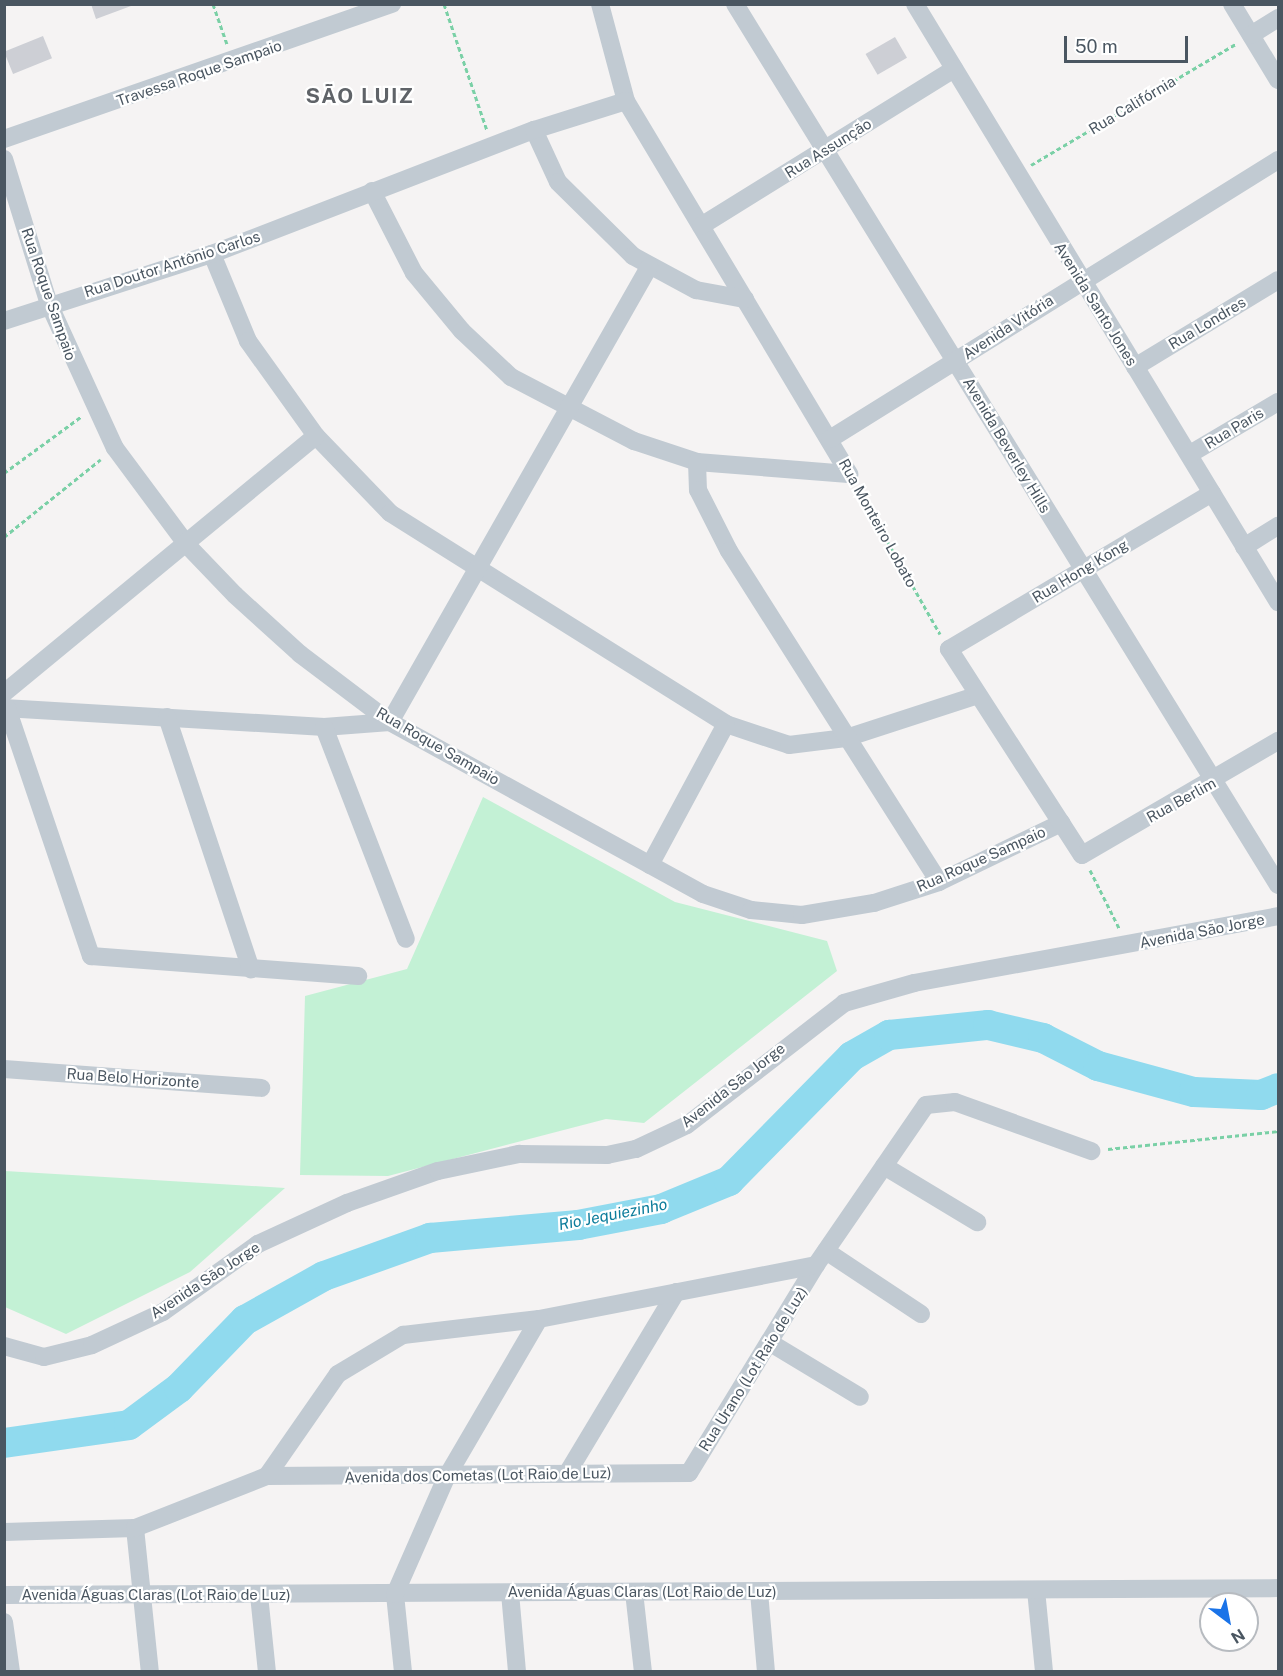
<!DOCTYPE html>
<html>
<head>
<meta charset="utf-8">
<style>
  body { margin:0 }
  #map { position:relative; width:1283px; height:1676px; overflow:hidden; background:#f5f3f3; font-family:"Public Sans",sans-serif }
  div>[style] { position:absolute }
  .green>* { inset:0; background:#c3f1d5 }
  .river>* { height:30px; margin:-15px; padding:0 15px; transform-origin:15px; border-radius:15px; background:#90daee }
  .building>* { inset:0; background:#cdcfd5; transform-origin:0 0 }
  .path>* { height:3px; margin-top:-1.5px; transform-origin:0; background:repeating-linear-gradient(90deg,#7ad0a6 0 4.5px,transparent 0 7.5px) }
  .minor>* { height:18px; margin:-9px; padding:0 9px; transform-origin:9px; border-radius:9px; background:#c1cad2 }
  span { translate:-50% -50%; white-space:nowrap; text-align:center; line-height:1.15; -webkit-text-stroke:4.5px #fff; paint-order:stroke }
  .street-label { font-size:15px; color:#4a5661 }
  .water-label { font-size:16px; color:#0c7c9b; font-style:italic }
  .district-label { font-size:21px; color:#5f6368; font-weight:700; letter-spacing:1.5px }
  .frame { position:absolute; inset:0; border:6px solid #4a5661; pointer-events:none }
  .north { position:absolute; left:1199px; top:1592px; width:60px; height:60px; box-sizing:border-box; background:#fff; border:2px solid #b7bbc0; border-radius:50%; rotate:148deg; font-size:16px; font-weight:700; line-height:24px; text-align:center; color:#4a5661 }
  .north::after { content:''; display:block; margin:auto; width:21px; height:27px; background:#1a73e8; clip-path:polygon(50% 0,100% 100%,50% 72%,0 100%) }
  .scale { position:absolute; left:1064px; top:36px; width:124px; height:27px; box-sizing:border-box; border:3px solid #4a5661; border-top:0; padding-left:8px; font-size:18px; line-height:21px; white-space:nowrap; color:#4a5661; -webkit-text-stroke:4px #fff; paint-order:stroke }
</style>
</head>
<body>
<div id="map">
  <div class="green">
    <i style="clip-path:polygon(483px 797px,675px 902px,827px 941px,837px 971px,644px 1123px,606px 1119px,388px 1176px,300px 1175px,305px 996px,407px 969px)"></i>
    <i style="clip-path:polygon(5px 1171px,72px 1175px,285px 1188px,190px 1272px,66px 1334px,5px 1307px)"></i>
  </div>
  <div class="river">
    <i style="left:4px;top:1443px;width:126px;rotate:-8.2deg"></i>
    <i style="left:129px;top:1425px;width:62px;rotate:-36.5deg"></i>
    <i style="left:179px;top:1388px;width:95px;rotate:-45.9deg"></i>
    <i style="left:245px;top:1320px;width:90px;rotate:-29.1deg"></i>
    <i style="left:324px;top:1276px;width:113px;rotate:-19.7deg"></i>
    <i style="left:430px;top:1238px;width:149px;rotate:-5deg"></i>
    <i style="left:578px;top:1225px;width:85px;rotate:-10.9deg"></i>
    <i style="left:661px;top:1209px;width:74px;rotate:-22.4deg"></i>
    <i style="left:729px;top:1181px;width:175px;rotate:-45.5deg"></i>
    <i style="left:852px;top:1056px;width:43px;rotate:-29.6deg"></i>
    <i style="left:889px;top:1035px;width:100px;rotate:-5.8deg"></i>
    <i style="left:988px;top:1025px;width:57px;rotate:13.3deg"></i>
    <i style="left:1043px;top:1038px;width:62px;rotate:27deg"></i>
    <i style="left:1098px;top:1066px;width:99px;rotate:15.2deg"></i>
    <i style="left:1194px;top:1092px;width:67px;rotate:2.6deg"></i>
    <i style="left:1261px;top:1095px;width:18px;rotate:-22deg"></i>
  </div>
  <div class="building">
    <i style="clip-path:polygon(91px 4px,131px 4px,131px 6px,96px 19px)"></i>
    <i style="left:43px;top:36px;width:24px;height:42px;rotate:68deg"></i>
    <i style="left:895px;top:37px;width:24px;height:34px;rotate:60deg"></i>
  </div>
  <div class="path">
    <i style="left:213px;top:4px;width:42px;rotate:70.7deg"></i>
    <i style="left:444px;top:4px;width:133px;rotate:71.2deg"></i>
    <i style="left:1031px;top:165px;width:239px;rotate:-30.6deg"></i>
    <i style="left:4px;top:473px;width:97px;rotate:-36.2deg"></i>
    <i style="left:857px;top:488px;width:168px;rotate:60.4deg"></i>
    <i style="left:4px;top:537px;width:124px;rotate:-38.8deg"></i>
    <i style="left:1090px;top:870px;width:65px;rotate:63.4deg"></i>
    <i style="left:1108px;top:1149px;width:171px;rotate:-6deg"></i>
  </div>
  <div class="minor">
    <i style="left:600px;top:4px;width:100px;rotate:75deg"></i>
    <i style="left:626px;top:101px;width:435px;rotate:59.1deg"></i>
    <i style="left:735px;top:4px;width:1035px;rotate:58.35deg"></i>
    <i style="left:915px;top:4px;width:700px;rotate:58.74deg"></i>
    <i style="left:1232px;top:4px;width:89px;rotate:58.8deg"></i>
    <i style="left:1251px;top:35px;width:32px;rotate:-32deg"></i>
    <i style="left:534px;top:130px;width:57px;rotate:65.2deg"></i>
    <i style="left:558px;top:182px;width:105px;rotate:44.6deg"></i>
    <i style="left:633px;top:256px;width:72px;rotate:28.4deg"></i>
    <i style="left:696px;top:290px;width:50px;rotate:10.4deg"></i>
    <i style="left:4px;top:139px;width:411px;rotate:-19.2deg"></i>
    <i style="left:4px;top:159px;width:152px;rotate:72.8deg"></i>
    <i style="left:49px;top:304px;width:158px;rotate:65.4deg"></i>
    <i style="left:115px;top:448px;width:121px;rotate:53.4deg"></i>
    <i style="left:187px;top:545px;width:69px;rotate:46.2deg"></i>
    <i style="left:235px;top:595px;width:88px;rotate:42.2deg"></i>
    <i style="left:300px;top:654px;width:113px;rotate:37.1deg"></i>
    <i style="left:390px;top:722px;width:357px;rotate:28.8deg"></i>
    <i style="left:703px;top:894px;width:51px;rotate:18.4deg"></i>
    <i style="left:751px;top:910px;width:51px;rotate:5.6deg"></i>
    <i style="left:802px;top:915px;width:73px;rotate:-9.5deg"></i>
    <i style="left:874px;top:903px;width:68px;rotate:-17.9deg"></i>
    <i style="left:939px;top:882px;width:136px;rotate:-25.8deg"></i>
    <i style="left:372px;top:191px;width:92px;rotate:62.9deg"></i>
    <i style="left:414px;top:273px;width:75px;rotate:50.4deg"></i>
    <i style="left:462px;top:331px;width:67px;rotate:43.2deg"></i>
    <i style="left:511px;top:377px;width:139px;rotate:27.5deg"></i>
    <i style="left:634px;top:441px;width:66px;rotate:18.4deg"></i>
    <i style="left:697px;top:462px;width:152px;rotate:4.5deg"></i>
    <i style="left:701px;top:226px;width:298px;rotate:-31.8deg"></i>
    <i style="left:212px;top:254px;width:94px;rotate:67.5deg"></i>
    <i style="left:248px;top:341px;width:117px;rotate:54.4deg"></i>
    <i style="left:316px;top:436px;width:107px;rotate:46.1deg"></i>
    <i style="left:390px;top:513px;width:397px;rotate:32.1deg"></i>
    <i style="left:726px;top:724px;width:66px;rotate:18.4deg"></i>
    <i style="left:789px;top:745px;width:57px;rotate:-7deg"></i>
    <i style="left:846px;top:738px;width:139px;rotate:-18deg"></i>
    <i style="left:4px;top:321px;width:219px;rotate:-17.9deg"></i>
    <i style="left:212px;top:254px;width:345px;rotate:-21.1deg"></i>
    <i style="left:534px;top:130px;width:96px;rotate:-17.5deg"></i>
    <i style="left:1135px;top:367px;width:167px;rotate:-31.3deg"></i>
    <i style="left:830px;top:439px;width:528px;rotate:-31.91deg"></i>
    <i style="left:1190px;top:454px;width:102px;rotate:-30.6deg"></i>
    <i style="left:697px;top:462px;width:28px;rotate:88deg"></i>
    <i style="left:698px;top:490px;width:68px;rotate:63.1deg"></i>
    <i style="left:729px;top:551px;width:392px;rotate:57.6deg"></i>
    <i style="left:1212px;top:493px;width:306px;rotate:149.3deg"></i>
    <i style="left:949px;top:649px;width:245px;rotate:57.2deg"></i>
    <i style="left:1082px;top:855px;width:227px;rotate:-30.2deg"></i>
    <i style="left:1244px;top:547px;width:40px;rotate:-32deg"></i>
    <i style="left:4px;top:693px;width:404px;rotate:-39.5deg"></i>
    <i style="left:4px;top:708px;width:321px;rotate:3.4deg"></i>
    <i style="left:324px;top:727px;width:66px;rotate:-4.3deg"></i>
    <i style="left:7px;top:708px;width:262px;rotate:71.3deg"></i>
    <i style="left:91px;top:956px;width:268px;rotate:4.3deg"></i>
    <i style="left:167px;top:717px;width:266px;rotate:71.6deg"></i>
    <i style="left:390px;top:722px;width:524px;rotate:-60.35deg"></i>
    <i style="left:324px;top:727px;width:227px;rotate:68.9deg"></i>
    <i style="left:650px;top:865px;width:160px;rotate:-61.7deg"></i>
    <i style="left:4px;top:1069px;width:258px;rotate:4.2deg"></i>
    <i style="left:884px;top:1166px;width:109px;rotate:31.1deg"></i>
    <i style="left:826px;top:1251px;width:114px;rotate:33.6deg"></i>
    <i style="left:769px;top:1342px;width:106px;rotate:31.1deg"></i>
    <i style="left:4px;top:1346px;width:41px;rotate:15.4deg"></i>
    <i style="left:44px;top:1357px;width:49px;rotate:-14deg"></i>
    <i style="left:92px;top:1345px;width:78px;rotate:-24.9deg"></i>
    <i style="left:163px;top:1312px;width:117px;rotate:-35.6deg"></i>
    <i style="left:258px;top:1244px;width:98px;rotate:-24.7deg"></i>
    <i style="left:347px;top:1203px;width:96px;rotate:-19.4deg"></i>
    <i style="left:438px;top:1171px;width:83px;rotate:-11.9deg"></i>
    <i style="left:519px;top:1154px;width:88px;rotate:0.7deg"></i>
    <i style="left:607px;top:1155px;width:30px;rotate:-12deg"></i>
    <i style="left:636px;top:1149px;width:56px;rotate:-25.2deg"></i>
    <i style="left:687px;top:1125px;width:199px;rotate:-37.8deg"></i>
    <i style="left:844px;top:1003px;width:73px;rotate:-15.9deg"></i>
    <i style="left:914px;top:983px;width:370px;rotate:-10.4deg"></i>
    <i style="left:568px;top:1472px;width:210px;rotate:-59deg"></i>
    <i style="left:267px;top:1476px;width:422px;rotate:-0.4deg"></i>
    <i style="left:689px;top:1473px;width:244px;rotate:-58.6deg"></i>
    <i style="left:135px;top:1528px;width:145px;rotate:84.1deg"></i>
    <i style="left:4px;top:1532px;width:131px;rotate:-1.7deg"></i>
    <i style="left:135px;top:1528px;width:142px;rotate:-21.5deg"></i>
    <i style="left:267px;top:1476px;width:124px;rotate:-55.2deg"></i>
    <i style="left:338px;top:1374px;width:76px;rotate:-31deg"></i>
    <i style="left:403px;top:1335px;width:137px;rotate:-6.7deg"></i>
    <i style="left:539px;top:1319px;width:282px;rotate:-11deg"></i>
    <i style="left:816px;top:1265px;width:194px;rotate:-55.5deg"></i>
    <i style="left:926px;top:1105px;width:29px;rotate:-6deg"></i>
    <i style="left:955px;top:1102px;width:145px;rotate:19.8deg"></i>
    <i style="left:1036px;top:1590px;width:82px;rotate:84.4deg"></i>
    <i style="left:634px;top:1592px;width:81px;rotate:83.6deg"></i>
    <i style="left:759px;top:1592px;width:80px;rotate:85deg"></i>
    <i style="left:510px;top:1593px;width:79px;rotate:84.9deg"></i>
    <i style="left:4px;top:1595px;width:1274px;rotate:-0.31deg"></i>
    <i style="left:259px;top:1595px;width:77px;rotate:84.1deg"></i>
    <i style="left:4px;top:1622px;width:50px;rotate:82deg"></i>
    <i style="left:403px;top:1672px;width:78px;rotate:-95.9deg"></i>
    <i style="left:395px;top:1594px;width:127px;rotate:-66.3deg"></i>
    <i style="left:446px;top:1478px;width:184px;rotate:-59.7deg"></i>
  </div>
  <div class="street-label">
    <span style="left:199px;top:73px;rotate:-19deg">Travessa Roque Sampaio</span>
    <span style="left:1132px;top:105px;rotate:-31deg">Rua Califórnia</span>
    <span style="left:828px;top:148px;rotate:-32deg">Rua Assunção</span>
    <span style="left:172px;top:264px;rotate:-18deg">Rua Doutor Antônio Carlos</span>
    <span style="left:49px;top:294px;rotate:71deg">Rua Roque Sampaio</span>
    <span style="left:1096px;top:304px;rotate:58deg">Avenida Santo Jones</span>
    <span style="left:1207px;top:323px;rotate:-31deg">Rua Londres</span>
    <span style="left:1008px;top:327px;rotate:-33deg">Avenida Vitória</span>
    <span style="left:1234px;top:428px;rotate:-31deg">Rua Paris</span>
    <span style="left:1007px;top:445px;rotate:59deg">Avenida Beverley Hills</span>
    <span style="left:878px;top:523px;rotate:61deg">Rua Monteiro Lobato</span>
    <span style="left:1080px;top:571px;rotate:-31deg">Rua Hong Kong</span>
    <span style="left:438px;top:746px;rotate:30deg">Rua Roque Sampaio</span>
    <span style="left:1181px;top:800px;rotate:-29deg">Rua Berlim</span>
    <span style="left:981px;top:859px;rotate:-24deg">Rua Roque Sampaio</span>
    <span style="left:1202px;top:931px;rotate:-11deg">Avenida São Jorge</span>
    <span style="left:133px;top:1078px;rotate:4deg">Rua Belo Horizonte</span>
    <span style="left:733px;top:1085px;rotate:-38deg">Avenida São Jorge</span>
    <span style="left:205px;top:1280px;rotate:-33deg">Avenida São Jorge</span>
    <span style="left:753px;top:1369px;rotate:-58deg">Rua Urano (Lot Raio de Luz)</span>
    <span style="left:478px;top:1475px;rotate:-1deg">Avenida dos Cometas (Lot Raio de Luz)</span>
    <span style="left:642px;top:1592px">Avenida Águas Claras (Lot Raio de Luz)</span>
    <span style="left:156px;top:1595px">Avenida Águas Claras (Lot Raio de Luz)</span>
  </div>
  <div class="water-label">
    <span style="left:613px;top:1215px;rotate:-11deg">Rio Jequiezinho</span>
  </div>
  <div class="district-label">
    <span style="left:360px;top:96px">SÃO LUIZ</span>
  </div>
  <div class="frame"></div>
  <div class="north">N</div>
  <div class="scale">50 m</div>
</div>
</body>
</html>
